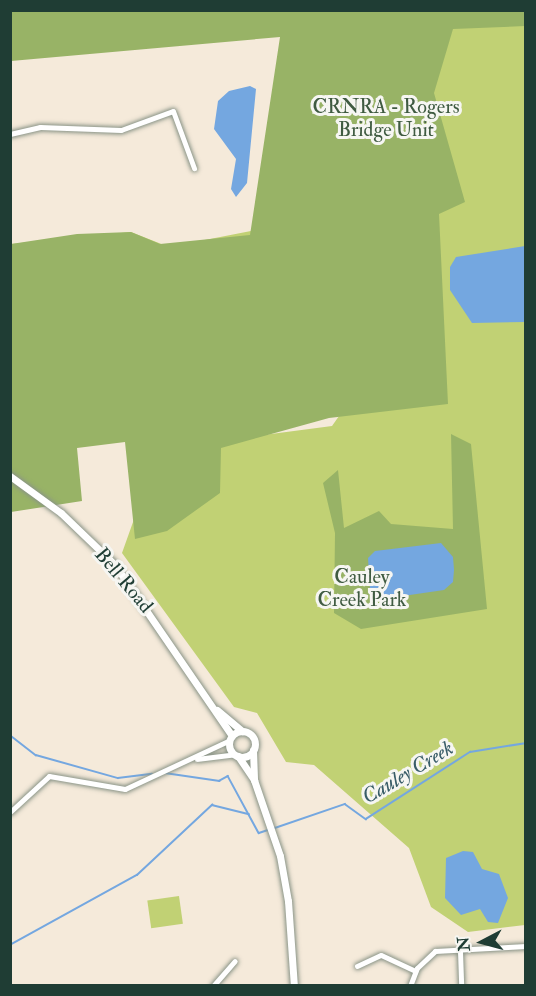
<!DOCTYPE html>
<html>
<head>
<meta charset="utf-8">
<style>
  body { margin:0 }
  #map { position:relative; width:536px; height:996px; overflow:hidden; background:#f5eada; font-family:"IM FELL Double Pica",serif }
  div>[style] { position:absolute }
  .green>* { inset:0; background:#c1d174; transform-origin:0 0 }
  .forest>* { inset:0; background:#98b366 }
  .water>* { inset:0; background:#74a7e0 }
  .stream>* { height:1.5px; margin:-0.75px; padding:0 0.75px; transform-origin:0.75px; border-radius:0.75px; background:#74a7e0 }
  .roads { filter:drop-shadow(0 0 2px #8a9487) drop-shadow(0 0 2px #8a9487) }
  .minor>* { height:5px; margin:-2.5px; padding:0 2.5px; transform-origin:2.5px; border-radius:2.5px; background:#fff }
  .tertiary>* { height:7px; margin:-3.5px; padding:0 3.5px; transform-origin:3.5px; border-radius:3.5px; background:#fff }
  .tertiary>.ring { margin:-3.5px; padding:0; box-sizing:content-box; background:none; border:7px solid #fff; border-radius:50% }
  span { translate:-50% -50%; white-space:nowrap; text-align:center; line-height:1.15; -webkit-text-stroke:6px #f6f6f2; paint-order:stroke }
  .park-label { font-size:20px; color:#3f5b41 }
  .street-label { font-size:20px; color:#1f3d34 }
  .water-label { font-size:21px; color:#395d68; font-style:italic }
  .frame { position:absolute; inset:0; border:12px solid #1f3d34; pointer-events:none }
  .north { position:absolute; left:452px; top:912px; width:60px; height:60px; -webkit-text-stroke:4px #f6f6f2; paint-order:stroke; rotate:264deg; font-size:16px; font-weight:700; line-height:24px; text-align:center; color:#1f3d34 }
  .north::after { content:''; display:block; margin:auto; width:21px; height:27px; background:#1f3d34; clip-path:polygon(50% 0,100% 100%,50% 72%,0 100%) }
</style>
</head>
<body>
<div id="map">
  <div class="green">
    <i style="clip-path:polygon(380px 10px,525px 11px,525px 925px,468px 932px,431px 907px,409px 848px,314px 765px,286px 762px,257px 713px,234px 707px,122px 553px,159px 449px,332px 426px,358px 389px,190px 249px,11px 244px,131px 232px,169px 247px,261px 229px)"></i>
    <i style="left:179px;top:896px;width:28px;height:32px;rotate:82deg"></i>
  </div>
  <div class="forest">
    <i style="clip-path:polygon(11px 11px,525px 11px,525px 26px,453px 29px,434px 93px,465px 202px,439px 214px,448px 404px,329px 418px,221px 448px,220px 493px,167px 531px,135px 539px,125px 442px,77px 448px,82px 501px,11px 512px,11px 244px,77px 234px,131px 232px,160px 244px,250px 235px,280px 37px,11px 61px)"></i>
    <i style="clip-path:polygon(451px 434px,471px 444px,487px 609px,361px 629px,334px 613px,335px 533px,323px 483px,338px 470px,344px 528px,379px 511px,391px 524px,453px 529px)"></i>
  </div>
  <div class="water">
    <i style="clip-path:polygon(250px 86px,256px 89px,247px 183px,236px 197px,231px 189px,236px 159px,214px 129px,218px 101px,229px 91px)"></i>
    <i style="clip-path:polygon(525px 246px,525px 322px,472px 323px,450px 290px,450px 267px,456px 257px)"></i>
    <i style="clip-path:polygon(441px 543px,453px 557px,454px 570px,453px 582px,444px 590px,389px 598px,378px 598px,370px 589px,368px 558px,375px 551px)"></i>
    <i style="clip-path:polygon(463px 851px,473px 852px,482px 869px,499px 874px,508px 898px,498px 923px,488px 922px,480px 909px,461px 915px,445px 898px,446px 858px)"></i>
  </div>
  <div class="stream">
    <i style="left:10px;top:728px;width:4px;rotate:90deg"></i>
    <i style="left:10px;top:735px;width:33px;rotate:38deg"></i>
    <i style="left:36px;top:755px;width:85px;rotate:15.7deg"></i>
    <i style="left:118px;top:778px;width:34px;rotate:-7deg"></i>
    <i style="left:165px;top:773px;width:55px;rotate:8.4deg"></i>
    <i style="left:219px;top:781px;width:10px;rotate:-29deg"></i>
    <i style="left:228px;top:776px;width:65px;rotate:61.5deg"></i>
    <i style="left:259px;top:833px;width:9px;rotate:-18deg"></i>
    <i style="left:272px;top:829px;width:77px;rotate:-18.9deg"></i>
    <i style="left:345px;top:804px;width:26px;rotate:36deg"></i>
    <i style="left:366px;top:819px;width:124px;rotate:-32.8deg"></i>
    <i style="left:470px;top:752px;width:57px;rotate:-9.1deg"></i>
    <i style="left:10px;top:945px;width:145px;rotate:-28.9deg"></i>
    <i style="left:137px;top:875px;width:103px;rotate:-43deg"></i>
    <i style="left:212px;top:805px;width:38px;rotate:14deg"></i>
  </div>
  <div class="roads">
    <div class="minor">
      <i style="left:10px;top:134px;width:31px;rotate:-13deg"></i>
      <i style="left:40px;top:127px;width:81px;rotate:2.1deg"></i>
      <i style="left:121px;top:130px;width:55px;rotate:-20.1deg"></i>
      <i style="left:173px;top:111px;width:61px;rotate:69.8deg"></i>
      <i style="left:197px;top:759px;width:38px;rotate:-7deg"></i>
      <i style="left:10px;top:812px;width:53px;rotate:-42.7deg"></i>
      <i style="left:49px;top:776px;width:77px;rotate:9.7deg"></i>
      <i style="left:125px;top:789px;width:116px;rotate:-25deg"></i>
      <i style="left:460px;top:951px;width:35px;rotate:88deg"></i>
      <i style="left:357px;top:966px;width:26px;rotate:-25deg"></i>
      <i style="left:381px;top:955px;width:38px;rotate:25deg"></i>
      <i style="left:213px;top:986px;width:33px;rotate:-49deg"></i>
      <i style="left:410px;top:986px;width:19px;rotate:-69deg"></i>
      <i style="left:417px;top:968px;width:25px;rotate:-43deg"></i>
      <i style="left:435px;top:951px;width:91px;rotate:-3.1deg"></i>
    </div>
    <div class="tertiary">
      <i style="left:10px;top:476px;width:63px;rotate:36deg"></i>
      <i style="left:61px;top:513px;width:75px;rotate:43.9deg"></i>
      <i style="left:115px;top:565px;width:207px;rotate:55.6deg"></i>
      <i style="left:217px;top:710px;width:33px;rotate:40deg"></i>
      <i class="ring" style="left:229px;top:731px;width:19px;height:19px"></i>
      <i style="left:253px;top:750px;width:30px;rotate:88deg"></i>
      <i style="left:254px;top:780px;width:80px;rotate:71.1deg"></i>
      <i style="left:280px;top:856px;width:46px;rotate:79.9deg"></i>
      <i style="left:288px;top:901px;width:85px;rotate:86deg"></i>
      <i style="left:238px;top:756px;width:29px;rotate:56deg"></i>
    </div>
  </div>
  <div class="park-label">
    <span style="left:386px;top:118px">CRNRA - Rogers<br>Bridge Unit</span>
    <span style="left:362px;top:588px">Cauley<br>Creek Park</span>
  </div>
  <div class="street-label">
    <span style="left:124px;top:580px;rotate:50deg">Bell Road</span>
  </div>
  <div class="water-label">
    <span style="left:408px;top:773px;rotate:-31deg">Cauley Creek</span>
  </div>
  <div class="frame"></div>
  <div class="north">N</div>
</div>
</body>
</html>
